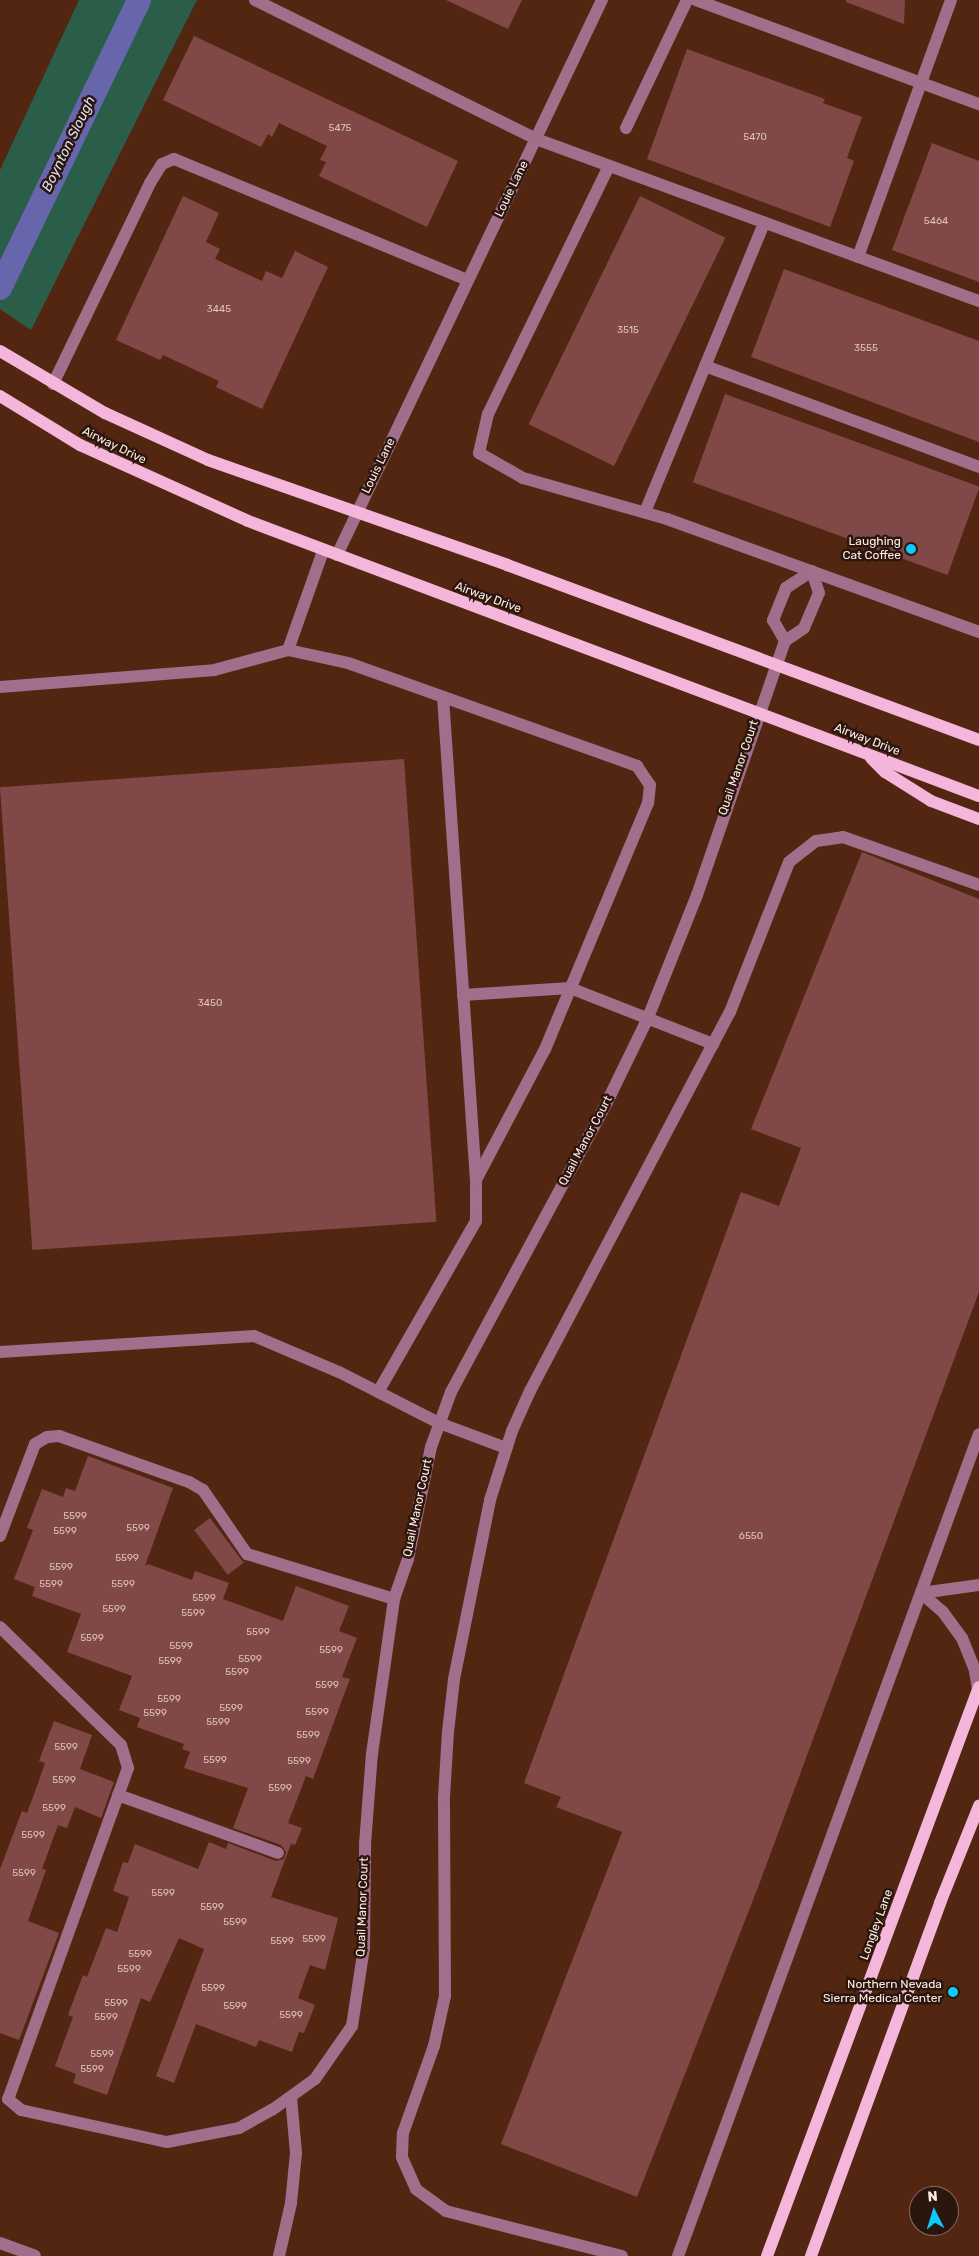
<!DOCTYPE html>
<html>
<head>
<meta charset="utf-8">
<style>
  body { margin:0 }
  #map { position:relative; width:979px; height:2256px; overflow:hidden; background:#532612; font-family:Rubik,sans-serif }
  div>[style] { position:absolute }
  .green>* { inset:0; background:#2a5e48 }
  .canal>* { height:24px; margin:-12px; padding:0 12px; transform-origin:12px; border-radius:12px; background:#6765ac }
  .building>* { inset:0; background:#804947; transform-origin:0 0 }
  .minor>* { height:12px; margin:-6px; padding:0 6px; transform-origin:6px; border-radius:6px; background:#a16e8c }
  .major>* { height:12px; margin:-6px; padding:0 6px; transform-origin:6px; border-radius:6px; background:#f4b6db }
  .dots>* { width:14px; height:14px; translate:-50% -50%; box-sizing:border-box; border:2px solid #2b160e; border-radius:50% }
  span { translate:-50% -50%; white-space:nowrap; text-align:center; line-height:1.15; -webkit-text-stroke:5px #2b160e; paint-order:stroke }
  .number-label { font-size:10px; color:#dfc4be }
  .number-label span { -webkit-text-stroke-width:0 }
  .street-label { font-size:12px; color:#ffede5 }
  .poi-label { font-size:12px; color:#ffede5 }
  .right { translate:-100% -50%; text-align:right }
  .water-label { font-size:14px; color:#dedff4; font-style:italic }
  .north { position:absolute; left:909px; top:2186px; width:50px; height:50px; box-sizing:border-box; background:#2b160e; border:1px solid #806c64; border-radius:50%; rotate:355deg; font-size:14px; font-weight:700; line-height:20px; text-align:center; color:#ffede5 }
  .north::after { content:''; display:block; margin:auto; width:18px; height:22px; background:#0ccafa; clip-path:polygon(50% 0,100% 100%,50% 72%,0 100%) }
</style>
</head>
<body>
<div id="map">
  <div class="green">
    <i style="clip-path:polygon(79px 0,197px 0,31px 330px,0 309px,0 170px)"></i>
  </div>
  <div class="canal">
    <i style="left:0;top:288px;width:320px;rotate:-64.2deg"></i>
  </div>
  <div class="building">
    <i style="clip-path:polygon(446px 0,522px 0,508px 29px)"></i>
    <i style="clip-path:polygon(846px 0,905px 0,904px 24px,846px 2px)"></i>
    <i style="clip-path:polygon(194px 36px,458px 161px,427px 227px,319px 176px,326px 162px,320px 160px,327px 146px,279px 123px,272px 137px,268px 134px,261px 147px,163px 100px)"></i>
    <i style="clip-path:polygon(687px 49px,825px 99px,823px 103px,862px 117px,847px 158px,854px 161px,830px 227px,647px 159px)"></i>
    <i style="clip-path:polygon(932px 143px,979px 161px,979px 282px,892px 250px)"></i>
    <i style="clip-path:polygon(183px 196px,219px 213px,206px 242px,220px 249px,215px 259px,262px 281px,266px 271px,282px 278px,295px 251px,328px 267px,262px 409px,216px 387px,219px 381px,163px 355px,160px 360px,116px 340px)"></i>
    <i style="left:640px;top:196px;width:95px;height:254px;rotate:26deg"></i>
    <i style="clip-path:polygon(784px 269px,979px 341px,979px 442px,751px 357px)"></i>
    <i style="left:725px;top:394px;width:271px;height:94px;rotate:20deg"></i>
    <i style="left:404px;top:759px;width:464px;height:405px;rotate:86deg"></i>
    <i style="clip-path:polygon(862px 852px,979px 899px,979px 1292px,760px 1882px,637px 2197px,501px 2144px,622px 1832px,556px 1807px,561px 1797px,524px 1783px,741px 1192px,779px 1206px,801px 1148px,751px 1129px)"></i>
    <i style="clip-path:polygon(88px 1456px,173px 1488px,145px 1566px,148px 1564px,192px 1580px,195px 1571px,229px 1583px,223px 1599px,283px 1621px,296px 1586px,349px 1606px,339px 1631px,357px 1638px,342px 1677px,350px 1679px,342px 1700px,313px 1779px,306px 1776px,288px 1823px,302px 1828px,295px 1845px,291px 1844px,271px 1897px,338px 1918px,325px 1970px,310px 1965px,298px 1998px,315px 2005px,304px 2033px,299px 2032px,292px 2052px,259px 2040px,256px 2047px,196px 2024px,174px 2083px,156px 2076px,204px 1949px,179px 1938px,150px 2002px,141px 1998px,107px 2095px,73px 2083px,76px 2074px,55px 2066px,73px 2017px,68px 2015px,83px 1975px,87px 1977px,106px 1928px,117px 1932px,129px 1897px,113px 1891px,123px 1862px,128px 1863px,135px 1844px,198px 1869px,209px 1842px,226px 1849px,228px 1843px,276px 1861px,284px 1859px,286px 1852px,281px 1845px,233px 1828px,248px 1788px,184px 1768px,190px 1752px,182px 1749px,184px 1744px,137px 1727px,140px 1718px,119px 1710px,132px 1676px,67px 1652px,81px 1614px,32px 1596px,35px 1587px,14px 1579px,33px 1530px,27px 1528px,42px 1489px,63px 1497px,66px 1488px,75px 1491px)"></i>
    <i style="left:210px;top:1518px;width:56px;height:20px;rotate:53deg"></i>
    <i style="clip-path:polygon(54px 1721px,92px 1735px,80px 1769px,114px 1782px,101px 1818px,75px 1807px,67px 1828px,58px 1825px,42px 1869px,46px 1870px,28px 1921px,59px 1933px,19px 2040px,0 2033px,0 1869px,22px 1811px,27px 1813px,36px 1789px,45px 1763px,39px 1761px)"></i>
  </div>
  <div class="minor">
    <i style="left:255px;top:0;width:313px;rotate:26.3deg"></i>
    <i style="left:536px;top:139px;width:472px;rotate:20.1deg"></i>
    <i style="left:696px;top:0;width:302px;rotate:20.2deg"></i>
    <i style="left:626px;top:128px;width:142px;rotate:-64.5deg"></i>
    <i style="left:608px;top:168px;width:274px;rotate:116deg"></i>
    <i style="left:488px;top:414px;width:40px;rotate:103deg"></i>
    <i style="left:479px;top:453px;width:51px;rotate:29.6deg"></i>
    <i style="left:523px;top:478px;width:150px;rotate:15.9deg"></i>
    <i style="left:667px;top:519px;width:332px;rotate:19.9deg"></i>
    <i style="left:858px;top:257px;width:273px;rotate:-70.1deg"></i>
    <i style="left:705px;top:366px;width:292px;rotate:20.2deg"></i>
    <i style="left:53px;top:384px;width:223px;rotate:-64.2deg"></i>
    <i style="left:150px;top:183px;width:22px;rotate:-58deg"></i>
    <i style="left:162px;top:164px;width:13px;rotate:-23deg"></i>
    <i style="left:174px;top:159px;width:318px;rotate:22.4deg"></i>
    <i style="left:645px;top:512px;width:313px;rotate:-67.6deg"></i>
    <i style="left:337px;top:555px;width:615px;rotate:-64.48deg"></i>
    <i style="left:288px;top:650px;width:61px;rotate:12.2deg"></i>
    <i style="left:348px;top:663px;width:307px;rotate:19.6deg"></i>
    <i style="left:637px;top:766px;width:23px;rotate:56deg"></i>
    <i style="left:650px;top:785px;width:18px;rotate:96deg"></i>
    <i style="left:648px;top:803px;width:267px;rotate:112.7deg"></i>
    <i style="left:545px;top:1049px;width:148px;rotate:117.8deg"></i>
    <i style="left:476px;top:1180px;width:41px;rotate:90deg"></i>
    <i style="left:476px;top:1221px;width:197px;rotate:119.8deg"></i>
    <i style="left:0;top:687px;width:215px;rotate:-4.5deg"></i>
    <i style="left:214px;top:670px;width:77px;rotate:-15.1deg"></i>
    <i style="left:288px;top:650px;width:105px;rotate:-70.5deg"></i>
    <i style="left:443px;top:697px;width:484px;rotate:86.1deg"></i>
    <i style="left:463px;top:995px;width:107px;rotate:-3.7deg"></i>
    <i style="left:570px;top:988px;width:154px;rotate:21.4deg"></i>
    <i style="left:0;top:1352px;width:255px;rotate:-3.6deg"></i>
    <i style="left:254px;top:1336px;width:92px;rotate:23deg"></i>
    <i style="left:339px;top:1372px;width:112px;rotate:27deg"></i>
    <i style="left:439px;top:1423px;width:72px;rotate:20.5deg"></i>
    <i style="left:0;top:1536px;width:98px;rotate:-69.2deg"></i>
    <i style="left:35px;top:1444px;width:14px;rotate:-30deg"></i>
    <i style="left:47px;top:1437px;width:12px;rotate:-5deg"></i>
    <i style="left:59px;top:1436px;width:138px;rotate:19.5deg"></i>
    <i style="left:189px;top:1482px;width:16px;rotate:30deg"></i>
    <i style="left:203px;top:1490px;width:78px;rotate:55.5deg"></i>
    <i style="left:247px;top:1554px;width:154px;rotate:17deg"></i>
    <i style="left:921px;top:1593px;width:29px;rotate:41deg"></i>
    <i style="left:943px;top:1612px;width:32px;rotate:54deg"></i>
    <i style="left:962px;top:1638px;width:35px;rotate:68deg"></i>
    <i style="left:975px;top:1671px;width:18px;rotate:81deg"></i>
    <i style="left:921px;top:1593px;width:59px;rotate:-7.9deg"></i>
    <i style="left:0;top:1627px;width:169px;rotate:44.3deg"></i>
    <i style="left:121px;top:1745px;width:24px;rotate:73deg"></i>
    <i style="left:128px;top:1768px;width:352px;rotate:109.9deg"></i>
    <i style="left:8px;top:2099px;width:17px;rotate:40deg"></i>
    <i style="left:21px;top:2110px;width:149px;rotate:12.4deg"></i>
    <i style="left:167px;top:2142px;width:73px;rotate:-11deg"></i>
    <i style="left:239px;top:2128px;width:38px;rotate:-29deg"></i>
    <i style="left:272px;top:2110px;width:53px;rotate:-35.8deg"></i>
    <i style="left:315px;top:2079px;width:65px;rotate:-55.1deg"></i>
    <i style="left:352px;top:2026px;width:79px;rotate:-81.3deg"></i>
    <i style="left:364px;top:1948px;width:104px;rotate:-89.4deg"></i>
    <i style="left:365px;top:1844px;width:90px;rotate:-85.6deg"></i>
    <i style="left:372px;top:1754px;width:157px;rotate:-81.9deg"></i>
    <i style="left:394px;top:1599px;width:42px;rotate:-70.7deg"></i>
    <i style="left:408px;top:1559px;width:114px;rotate:-78.4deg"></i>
    <i style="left:431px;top:1447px;width:59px;rotate:-70deg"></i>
    <i style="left:451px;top:1392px;width:329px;rotate:-61.7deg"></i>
    <i style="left:607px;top:1102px;width:91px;rotate:-64deg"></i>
    <i style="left:647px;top:1020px;width:135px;rotate:-68.2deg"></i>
    <i style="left:697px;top:895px;width:269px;rotate:-70.9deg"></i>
    <i style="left:785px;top:641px;width:23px;rotate:-34deg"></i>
    <i style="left:804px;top:628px;width:38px;rotate:-67deg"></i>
    <i style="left:819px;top:593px;width:23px;rotate:-108deg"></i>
    <i style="left:812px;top:571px;width:31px;rotate:147deg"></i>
    <i style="left:786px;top:588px;width:35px;rotate:112deg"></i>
    <i style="left:773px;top:620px;width:24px;rotate:60deg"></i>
    <i style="left:118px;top:1795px;width:170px;rotate:19.9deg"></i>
    <i style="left:0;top:2243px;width:37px;rotate:20deg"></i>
    <i style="left:279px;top:2256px;width:54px;rotate:-77.2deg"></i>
    <i style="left:291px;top:2203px;width:50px;rotate:-84.3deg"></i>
    <i style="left:296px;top:2153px;width:56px;rotate:-95.1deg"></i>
    <i style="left:622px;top:2256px;width:182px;rotate:-165.7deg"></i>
    <i style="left:446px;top:2211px;width:37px;rotate:-144deg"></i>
    <i style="left:416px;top:2189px;width:35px;rotate:-114deg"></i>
    <i style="left:402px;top:2157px;width:24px;rotate:-88deg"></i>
    <i style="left:403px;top:2133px;width:92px;rotate:-70.4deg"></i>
    <i style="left:434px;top:2046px;width:51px;rotate:-77.6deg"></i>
    <i style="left:445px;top:1996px;width:199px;rotate:-90.3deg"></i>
    <i style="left:444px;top:1797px;width:65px;rotate:-86.5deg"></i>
    <i style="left:448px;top:1732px;width:53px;rotate:-83.5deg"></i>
    <i style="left:454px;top:1679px;width:183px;rotate:-78.6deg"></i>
    <i style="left:490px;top:1500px;width:72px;rotate:-72.3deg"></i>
    <i style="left:512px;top:1431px;width:44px;rotate:-65.8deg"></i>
    <i style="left:530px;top:1391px;width:429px;rotate:-62.2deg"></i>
    <i style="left:730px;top:1012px;width:161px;rotate:-68.5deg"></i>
    <i style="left:789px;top:862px;width:34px;rotate:-38deg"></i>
    <i style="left:816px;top:841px;width:27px;rotate:-8deg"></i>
    <i style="left:843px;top:837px;width:144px;rotate:19.4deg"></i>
    <i style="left:678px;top:2256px;width:875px;rotate:-69.89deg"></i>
  </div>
  <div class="major">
    <i style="left:0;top:351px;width:122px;rotate:30.6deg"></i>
    <i style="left:105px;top:413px;width:113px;rotate:24.5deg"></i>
    <i style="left:208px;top:460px;width:317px;rotate:19.3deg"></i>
    <i style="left:507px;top:565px;width:503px;rotate:20.34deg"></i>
    <i style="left:0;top:396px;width:94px;rotate:31.5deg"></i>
    <i style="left:80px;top:445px;width:184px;rotate:24.3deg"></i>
    <i style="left:248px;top:521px;width:781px;rotate:20.62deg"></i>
    <i style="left:871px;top:758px;width:20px;rotate:45deg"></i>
    <i style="left:885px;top:772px;width:54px;rotate:32.2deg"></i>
    <i style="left:931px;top:801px;width:51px;rotate:20.6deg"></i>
    <i style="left:767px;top:2256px;width:607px;rotate:-69.57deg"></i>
    <i style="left:811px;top:2256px;width:376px;rotate:-69.9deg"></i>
    <i style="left:940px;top:1903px;width:105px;rotate:-68.1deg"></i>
  </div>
  <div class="dots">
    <i style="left:911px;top:549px;background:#0ccafa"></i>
    <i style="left:953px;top:1992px;background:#0ccafa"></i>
  </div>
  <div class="number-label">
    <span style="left:340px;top:129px">5475</span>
    <span style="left:755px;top:138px">5470</span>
    <span style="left:936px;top:222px">5464</span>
    <span style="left:219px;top:310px">3445</span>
    <span style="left:628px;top:331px">3515</span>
    <span style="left:866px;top:349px">3555</span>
    <span style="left:210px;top:1004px">3450</span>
    <span style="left:75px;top:1517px">5599</span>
    <span style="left:138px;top:1529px">5599</span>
    <span style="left:65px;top:1532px">5599</span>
    <span style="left:751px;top:1537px">6550</span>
    <span style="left:127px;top:1559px">5599</span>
    <span style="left:61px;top:1568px">5599</span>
    <span style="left:51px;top:1585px">5599</span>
    <span style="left:123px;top:1585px">5599</span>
    <span style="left:204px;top:1599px">5599</span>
    <span style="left:114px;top:1610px">5599</span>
    <span style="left:193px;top:1614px">5599</span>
    <span style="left:258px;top:1633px">5599</span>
    <span style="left:92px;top:1639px">5599</span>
    <span style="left:181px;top:1647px">5599</span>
    <span style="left:331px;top:1651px">5599</span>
    <span style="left:250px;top:1660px">5599</span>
    <span style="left:170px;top:1662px">5599</span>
    <span style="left:237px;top:1673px">5599</span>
    <span style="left:327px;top:1686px">5599</span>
    <span style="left:169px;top:1700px">5599</span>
    <span style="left:231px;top:1709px">5599</span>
    <span style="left:317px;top:1713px">5599</span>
    <span style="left:155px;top:1714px">5599</span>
    <span style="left:218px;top:1723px">5599</span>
    <span style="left:308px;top:1736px">5599</span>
    <span style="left:66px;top:1748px">5599</span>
    <span style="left:215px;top:1761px">5599</span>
    <span style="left:299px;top:1762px">5599</span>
    <span style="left:64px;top:1781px">5599</span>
    <span style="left:280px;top:1789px">5599</span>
    <span style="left:54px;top:1809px">5599</span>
    <span style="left:33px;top:1836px">5599</span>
    <span style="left:24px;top:1874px">5599</span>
    <span style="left:163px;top:1894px">5599</span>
    <span style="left:212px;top:1908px">5599</span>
    <span style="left:235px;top:1923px">5599</span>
    <span style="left:314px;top:1940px">5599</span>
    <span style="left:282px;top:1942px">5599</span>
    <span style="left:140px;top:1955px">5599</span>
    <span style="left:129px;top:1970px">5599</span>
    <span style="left:213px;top:1989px">5599</span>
    <span style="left:116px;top:2004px">5599</span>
    <span style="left:235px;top:2007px">5599</span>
    <span style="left:291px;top:2016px">5599</span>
    <span style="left:106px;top:2018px">5599</span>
    <span style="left:102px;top:2055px">5599</span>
    <span style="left:92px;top:2070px">5599</span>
  </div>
  <div class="street-label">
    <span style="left:512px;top:189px;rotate:-64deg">Louie Lane</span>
    <span style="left:114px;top:446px;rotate:26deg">Airway Drive</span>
    <span style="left:379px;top:466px;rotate:-64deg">Louis Lane</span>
    <span style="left:488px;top:598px;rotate:20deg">Airway Drive</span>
    <span style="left:867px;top:740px;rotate:21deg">Airway Drive</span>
    <span style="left:739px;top:768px;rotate:-71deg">Quail Manor Court</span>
    <span style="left:586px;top:1141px;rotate:-62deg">Quail Manor Court</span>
    <span style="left:418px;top:1508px;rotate:-78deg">Quail Manor Court</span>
    <span style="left:363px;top:1907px;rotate:-88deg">Quail Manor Court</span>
    <span style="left:877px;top:1925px;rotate:-70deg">Longley Lane</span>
  </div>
  <div class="poi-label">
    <span class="right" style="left:901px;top:549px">Laughing<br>Cat Coffee</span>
    <span class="right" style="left:942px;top:1992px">Northern Nevada<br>Sierra Medical Center</span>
  </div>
  <div class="water-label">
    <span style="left:69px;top:144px;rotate:-64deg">Boynton Slough</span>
  </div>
  <div class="north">N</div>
</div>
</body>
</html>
